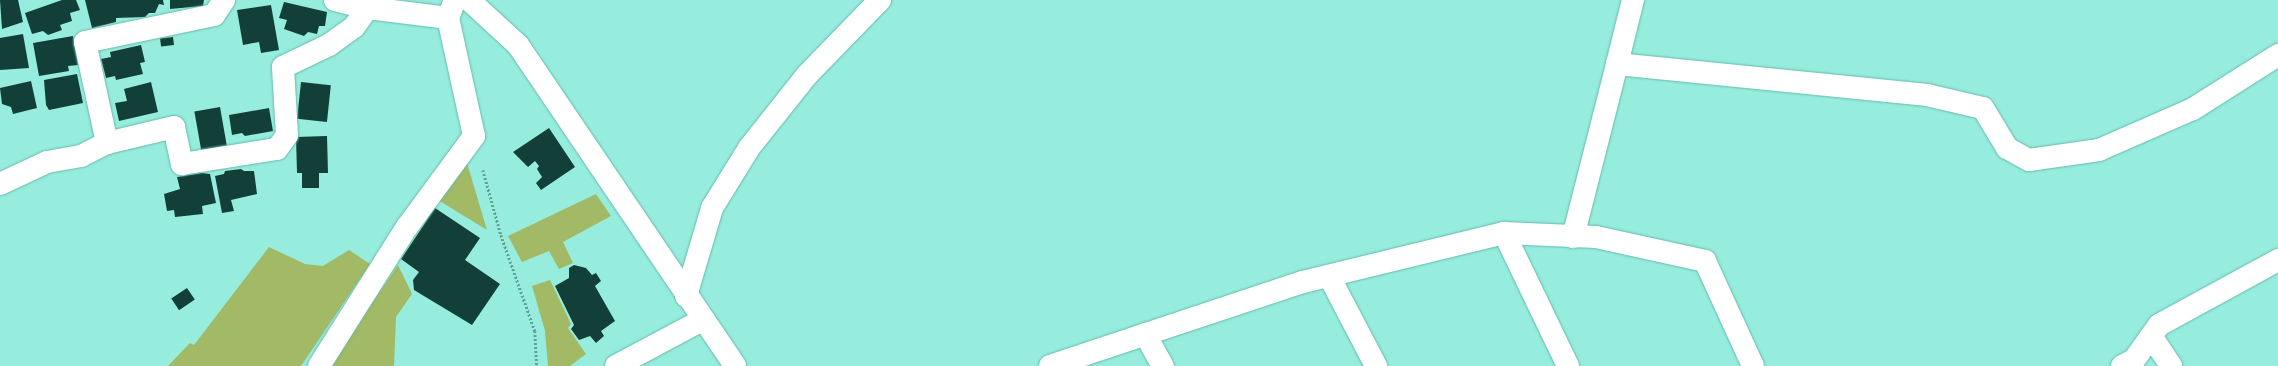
<!DOCTYPE html>
<html>
<head>
<meta charset="utf-8">
<style>
  body { margin:0 }
  #map { position:relative; width:2278px; height:366px; overflow:hidden; background:#97eddd; font-family:"Noto Sans",sans-serif }
  div>[style] { position:absolute }
  .green>* { inset:0; background:#a2b965 }
  .building>* { inset:0; background:#123f38; transform-origin:0 0 }
  .path>* { height:2.5px; margin-top:-1.25px; transform-origin:0; background:repeating-linear-gradient(90deg,#61a195 0 2px,transparent 0 4px) }
  .roads { filter:drop-shadow(0 0 1px #65bbac) drop-shadow(0 0 1px #65bbac) }
  .minor>* { height:22px; margin:-11px; padding:0 11px; transform-origin:11px; border-radius:11px; background:#fff }
  .tertiary>* { height:22px; margin:-11px; padding:0 11px; transform-origin:11px; border-radius:11px; background:#fff }
  span { translate:-50% -50%; white-space:nowrap; text-align:center; line-height:1.15; -webkit-text-stroke:4px #effefb; paint-order:stroke }
</style>
</head>
<body>
<div id="map">
  <div class="green">
    <i style="clip-path:polygon(467px 163px,487px 230px,438px 200px)"></i>
    <i style="clip-path:polygon(596px 194px,611px 216px,563px 242px,573px 263px,559px 269px,549px 251px,522px 262px,508px 236px)"></i>
    <i style="clip-path:polygon(269px 247px,305px 264px,323px 266px,349px 250px,370px 264px,301px 366px,168px 366px,190px 343px,194px 345px)"></i>
    <i style="clip-path:polygon(398px 265px,412px 294px,396px 317px,394px 366px,329px 366px)"></i>
    <i style="clip-path:polygon(550px 280px,571px 324px,568px 328px,586px 354px,570px 366px,548px 366px,545px 331px,532px 286px)"></i>
  </div>
  <div class="building">
    <i style="clip-path:polygon(0 0,18px 0,23px 22px,2px 29px)"></i>
    <i style="clip-path:polygon(62px 0,76px 0,80px 10px,70px 13px,72px 21px,60px 25px,62px 30px,48px 35px,43px 31px,32px 34px,25px 13px)"></i>
    <i style="clip-path:polygon(85px 0,163px 0,164px 5px,159px 4px,155px 13px,149px 13px,145px 17px,116px 18px,116px 22px,92px 28px)"></i>
    <i style="clip-path:polygon(170px 0,204px 0,203px 6px,170px 9px)"></i>
    <i style="clip-path:polygon(284px 2px,327px 12px,325px 26px,319px 26px,317px 34px,308px 32px,304px 36px,284px 29px,287px 20px,279px 18px)"></i>
    <i style="clip-path:polygon(271px 5px,279px 50px,261px 53px,259px 42px,243px 45px,237px 10px)"></i>
    <i style="clip-path:polygon(23px 34px,29px 68px,0 70px,0 38px)"></i>
    <i style="clip-path:polygon(73px 36px,78px 65px,68px 66px,69px 71px,39px 76px,33px 43px)"></i>
    <i style="left:173px;top:37px;width:8px;height:13px;rotate:83deg"></i>
    <i style="clip-path:polygon(141px 45px,145px 62px,140px 63px,143px 74px,116px 80px,115px 76px,106px 78px,101px 59px,111px 57px,110px 52px)"></i>
    <i style="clip-path:polygon(77px 74px,83px 103px,49px 110px,46px 105px,44px 80px)"></i>
    <i style="clip-path:polygon(31px 81px,37px 108px,13px 114px,11px 107px,2px 104px,0 88px)"></i>
    <i style="clip-path:polygon(151px 82px,158px 112px,119px 121px,115px 103px,127px 101px,124px 89px)"></i>
    <i style="left:301px;top:82px;width:30px;height:37px;rotate:6deg"></i>
    <i style="left:220px;top:107px;width:39px;height:26px;rotate:80deg"></i>
    <i style="clip-path:polygon(269px 108px,273px 131px,245px 136px,242px 133px,232px 135px,229px 115px)"></i>
    <i style="clip-path:polygon(549px 128px,575px 167px,541px 190px,536px 183px,542px 177px,537px 169px,539px 166px,535px 161px,528px 167px,513px 152px)"></i>
    <i style="clip-path:polygon(327px 136px,328px 173px,319px 173px,319px 188px,302px 188px,302px 173px,297px 173px,296px 137px)"></i>
    <i style="clip-path:polygon(241px 169px,244px 171px,254px 171px,257px 194px,231px 200px,234px 211px,222px 213px,215px 176px,224px 174px,225px 171px)"></i>
    <i style="clip-path:polygon(202px 173px,210px 174px,216px 203px,202px 206px,203px 214px,175px 217px,174px 210px,167px 211px,164px 194px,180px 189px,177px 177px)"></i>
    <i style="clip-path:polygon(435px 208px,480px 238px,465px 260px,500px 284px,472px 325px,414px 290px,413px 280px,419px 272px,401px 259px)"></i>
    <i style="clip-path:polygon(574px 265px,586px 268px,592px 275px,596px 273px,601px 281px,595px 286px,615px 321px,601px 331px,604px 336px,596px 343px,590px 336px,579px 340px,571px 329px,574px 325px,555px 286px,569px 278px,569px 268px)"></i>
    <i style="left:187px;top:288px;width:14px;height:19px;rotate:56deg"></i>
  </div>
  <div class="path">
    <i style="left:483px;top:170px;width:67px;rotate:74.5deg"></i>
    <i style="left:501px;top:235px;width:102px;rotate:70.5deg"></i>
    <i style="left:535px;top:331px;width:35px;rotate:87deg"></i>
  </div>
  <div class="roads">
    <div class="minor">
      <i style="left:335px;top:0;width:34px;rotate:14deg"></i>
      <i style="left:368px;top:8px;width:81px;rotate:7.1deg"></i>
      <i style="left:448px;top:18px;width:19px;rotate:-69deg"></i>
      <i style="left:1617px;top:64px;width:66px;rotate:-76deg"></i>
      <i style="left:107px;top:143px;width:103px;rotate:-102.3deg"></i>
      <i style="left:85px;top:42px;width:132px;rotate:-11.8deg"></i>
      <i style="left:214px;top:15px;width:18px;rotate:-56deg"></i>
      <i style="left:0;top:184px;width:52px;rotate:-25.1deg"></i>
      <i style="left:47px;top:162px;width:35px;rotate:-10deg"></i>
      <i style="left:81px;top:156px;width:29px;rotate:-27deg"></i>
      <i style="left:107px;top:143px;width:69px;rotate:-13.4deg"></i>
      <i style="left:174px;top:127px;width:38px;rotate:78deg"></i>
      <i style="left:182px;top:164px;width:96px;rotate:-9deg"></i>
      <i style="left:277px;top:149px;width:17px;rotate:-54deg"></i>
      <i style="left:287px;top:135px;width:68px;rotate:-93.4deg"></i>
      <i style="left:283px;top:67px;width:51px;rotate:-25.6deg"></i>
      <i style="left:329px;top:45px;width:31px;rotate:-36deg"></i>
      <i style="left:354px;top:27px;width:24px;rotate:-54deg"></i>
      <i style="left:1504px;top:233px;width:148px;rotate:64.3deg"></i>
      <i style="left:1573px;top:237px;width:179px;rotate:-75.7deg"></i>
      <i style="left:1617px;top:64px;width:312px;rotate:5.7deg"></i>
      <i style="left:1927px;top:95px;width:57px;rotate:13.1deg"></i>
      <i style="left:1983px;top:108px;width:47px;rotate:59deg"></i>
      <i style="left:2007px;top:148px;width:25px;rotate:29deg"></i>
      <i style="left:2029px;top:160px;width:71px;rotate:-8.1deg"></i>
      <i style="left:2099px;top:150px;width:103px;rotate:-23.6deg"></i>
      <i style="left:2193px;top:109px;width:101px;rotate:-32.4deg"></i>
      <i style="left:1329px;top:276px;width:102px;rotate:62.4deg"></i>
      <i style="left:686px;top:296px;width:92px;rotate:-73.5deg"></i>
      <i style="left:712px;top:208px;width:70px;rotate:-58.3deg"></i>
      <i style="left:749px;top:148px;width:93px;rotate:-51.5deg"></i>
      <i style="left:807px;top:75px;width:105px;rotate:-45.8deg"></i>
      <i style="left:1145px;top:334px;width:37px;rotate:61deg"></i>
      <i style="left:2151px;top:336px;width:36px;rotate:56deg"></i>
      <i style="left:319px;top:366px;width:165px;rotate:-57.7deg"></i>
      <i style="left:407px;top:227px;width:113px;rotate:-53.6deg"></i>
      <i style="left:474px;top:136px;width:121px;rotate:-102.4deg"></i>
      <i style="left:616px;top:366px;width:98px;rotate:-28.1deg"></i>
      <i style="left:1050px;top:366px;width:267px;rotate:-18.4deg"></i>
      <i style="left:1303px;top:282px;width:207px;rotate:-13.7deg"></i>
      <i style="left:1504px;top:233px;width:92px;rotate:2.5deg"></i>
      <i style="left:1596px;top:237px;width:112px;rotate:12.4deg"></i>
      <i style="left:1705px;top:261px;width:115px;rotate:65.4deg"></i>
      <i style="left:2122px;top:366px;width:13px;rotate:-27deg"></i>
      <i style="left:2134px;top:360px;width:43px;rotate:-54.5deg"></i>
      <i style="left:2159px;top:325px;width:136px;rotate:-28.6deg"></i>
    </div>
    <div class="tertiary">
      <i style="left:469px;top:0;width:67px;rotate:42.6deg"></i>
      <i style="left:518px;top:45px;width:387px;rotate:55.9deg"></i>
    </div>
  </div>
</div>
</body>
</html>
